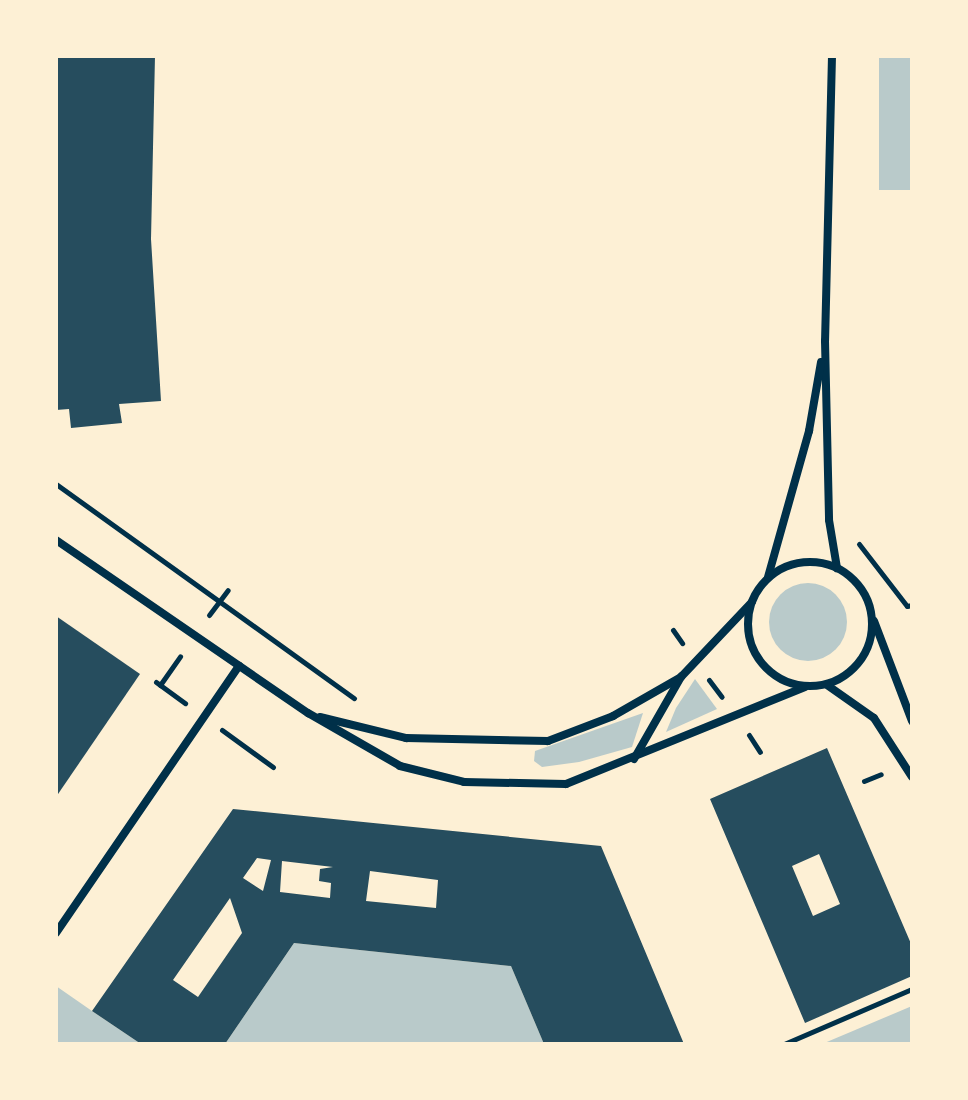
<!DOCTYPE html>
<html>
<head>
<meta charset="utf-8">
<style>
  body { margin:0 }
  #map { position:relative; width:968px; height:1100px; overflow:hidden; background:#fdf0d5; font-family:"Space Grotesk",sans-serif }
  div>[style] { position:absolute }
  .green>* { inset:0; background:#b9caca; transform-origin:0 0 }
  .round { border-radius:50% }
  .building>* { inset:0; background:#264d5e }
  .path>* { height:5px; margin:-2.5px; padding:0 2.5px; transform-origin:2.5px; border-radius:2.5px; background:#003049 }
  .minor>* { height:8px; margin:-4px; padding:0 4px; transform-origin:4px; border-radius:4px; background:#003049 }
  .minor>.ring { margin:-4px; padding:0; box-sizing:content-box; background:none; border:8px solid #003049; border-radius:50% }
  span { translate:-50% -50%; white-space:nowrap; text-align:center; line-height:1.15; -webkit-text-stroke:6px #fdf0d5; paint-order:stroke }
  .frame { position:absolute; inset:0; border:58px solid #fdf0d5; pointer-events:none }
</style>
</head>
<body>
<div id="map">
  <div class="green">
    <i style="left:879px;top:56px;width:33px;height:134px"></i>
    <i class="round" style="left:769px;top:583px;width:78px;height:78px"></i>
    <i style="clip-path:polygon(695px 679px,717px 709px,666px 732px,676px 708px)"></i>
    <i style="clip-path:polygon(643px 713px,632px 747px,579px 762px,542px 767px,534px 761px,535px 751px)"></i>
    <i style="clip-path:polygon(294px 943px,511px 966px,544px 1044px,225px 1044px)"></i>
    <i style="clip-path:polygon(56px 986px,92px 1011px,141px 1044px,56px 1044px)"></i>
    <i style="clip-path:polygon(912px 1006px,912px 1044px,822px 1044px)"></i>
  </div>
  <div class="building">
    <i style="clip-path:polygon(56px 56px,155px 56px,151px 239px,161px 401px,119px 404px,122px 423px,71px 428px,69px 409px,56px 410px)"></i>
    <i style="clip-path:polygon(56px 616px,140px 674px,56px 797px)"></i>
    <i style="clip-path:polygon(evenodd,827px 748px,912px 946px,912px 976px,805px 1023px,710px 799px,827px 748px,819px 854px,840px 904px,813px 916px,792px 866px,819px 854px)"></i>
    <i style="clip-path:polygon(evenodd,233px 809px,601px 846px,684px 1044px,544px 1044px,511px 966px,294px 943px,225px 1044px,141px 1044px,92px 1011px,233px 809px,257px 858px,271px 860px,263px 891px,243px 878px,257px 858px,233px 809px,282px 861px,333px 867px,320px 869px,319px 881px,331px 883px,330px 898px,280px 892px,282px 861px,233px 809px,370px 871px,438px 880px,436px 908px,366px 901px,370px 871px,233px 809px,230px 898px,242px 933px,198px 997px,173px 980px,230px 898px)"></i>
  </div>
  <div class="path">
    <i style="left:56px;top:484px;width:367px;rotate:35.7deg"></i>
    <i style="left:859px;top:544px;width:78px;rotate:52.3deg"></i>
    <i style="left:907px;top:606px;width:5px;rotate:-11deg"></i>
    <i style="left:209px;top:615px;width:31px;rotate:-53deg"></i>
    <i style="left:673px;top:630px;width:16px;rotate:55deg"></i>
    <i style="left:709px;top:680px;width:21px;rotate:53deg"></i>
    <i style="left:156px;top:682px;width:36px;rotate:36deg"></i>
    <i style="left:160px;top:685px;width:35px;rotate:-55deg"></i>
    <i style="left:222px;top:730px;width:63px;rotate:36deg"></i>
    <i style="left:749px;top:735px;width:20px;rotate:57deg"></i>
    <i style="left:864px;top:781px;width:18px;rotate:-22deg"></i>
    <i style="left:784px;top:1044px;width:139px;rotate:-23.3deg"></i>
  </div>
  <div class="minor">
    <i style="left:832px;top:56px;width:285px;rotate:91.4deg"></i>
    <i style="left:825px;top:341px;width:179px;rotate:88.7deg"></i>
    <i style="left:829px;top:520px;width:49px;rotate:80.5deg"></i>
    <i style="left:56px;top:540px;width:306px;rotate:34.5deg"></i>
    <i style="left:308px;top:713px;width:106px;rotate:29.9deg"></i>
    <i style="left:400px;top:766px;width:66px;rotate:14deg"></i>
    <i style="left:464px;top:782px;width:102px;rotate:1.1deg"></i>
    <i style="left:566px;top:784px;width:258px;rotate:-22.1deg"></i>
    <i class="ring" style="left:748px;top:562px;width:116px;height:116px"></i>
    <i style="left:768px;top:577px;width:152px;rotate:-74.3deg"></i>
    <i style="left:809px;top:431px;width:70px;rotate:-80.1deg"></i>
    <i style="left:874px;top:621px;width:107px;rotate:69.2deg"></i>
    <i style="left:827px;top:685px;width:57px;rotate:35.1deg"></i>
    <i style="left:874px;top:718px;width:70px;rotate:57.2deg"></i>
    <i style="left:320px;top:717px;width:89px;rotate:13.7deg"></i>
    <i style="left:406px;top:738px;width:142px;rotate:1.2deg"></i>
    <i style="left:548px;top:741px;width:70px;rotate:-21deg"></i>
    <i style="left:613px;top:716px;width:78px;rotate:-29.8deg"></i>
    <i style="left:681px;top:677px;width:103px;rotate:-46.6deg"></i>
    <i style="left:634px;top:759px;width:95px;rotate:-60.2deg"></i>
    <i style="left:56px;top:933px;width:324px;rotate:-55.6deg"></i>
  </div>
  <div class="frame"></div>
</div>
</body>
</html>
